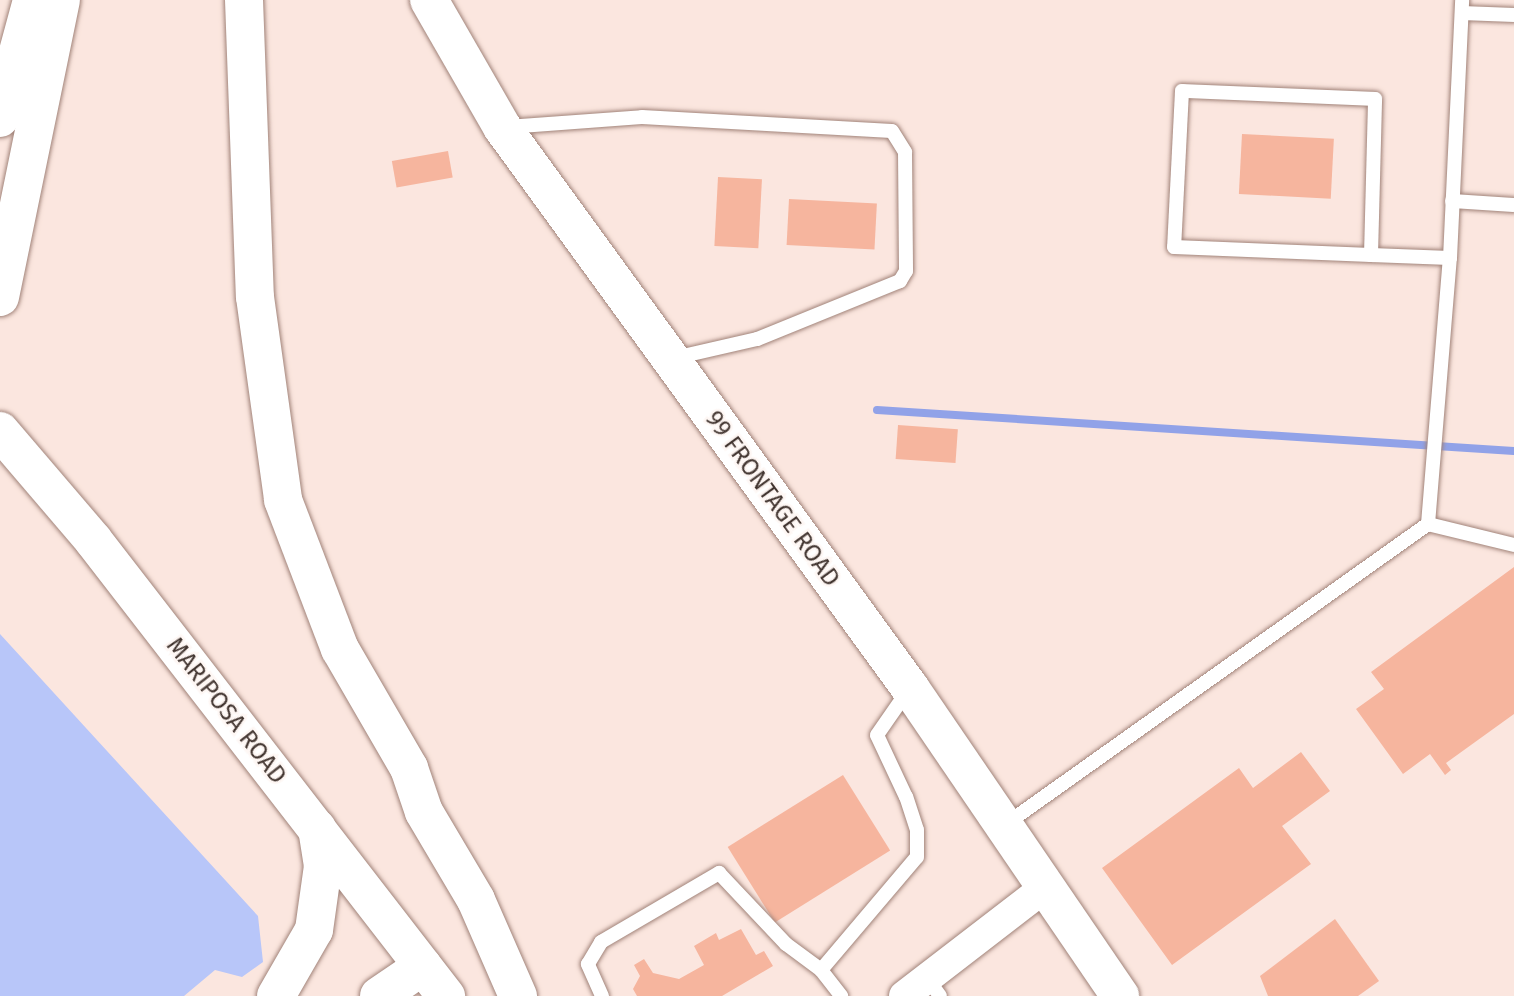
<!DOCTYPE html>
<html>
<head>
<meta charset="utf-8">
<style>
  body { margin:0 }
  #map { position:relative; width:1514px; height:996px; overflow:hidden; background:#fbe6df; font-family:"Fira Sans",sans-serif }
  div>[style] { position:absolute }
  .green>* { inset:0; background:#b8c6f9 }
  .stream>* { height:8px; margin:-4px; padding:0 4px; transform-origin:4px; border-radius:4px; background:#91a2e8 }
  .building>* { inset:0; background:#f6b59e; transform-origin:0 0 }
  .roads { filter:drop-shadow(0 0 2px #a18379) drop-shadow(0 0 2px #a18379) }
  .lane>* { height:14px; margin:-7px; padding:0 7px; transform-origin:7px; border-radius:7px; background:#fff }
  .street>* { height:30px; margin:-15px; padding:0 15px; transform-origin:15px; border-radius:15px; background:#fff }
  .secondary>* { height:38px; margin:-19px; padding:0 19px; transform-origin:19px; border-radius:19px; background:#fff }
  .primary>* { height:38px; margin:-19px; padding:0 19px; transform-origin:19px; border-radius:19px; background:#fff }
  .highway>* { height:38px; margin:-19px; padding:0 19px; transform-origin:19px; border-radius:19px; background:#fff }
  span { translate:-50% -50%; white-space:nowrap; text-align:center; line-height:1.15; -webkit-text-stroke:5px #fef7f4; paint-order:stroke }
  .street-label { font-size:24px; color:#423530 }
</style>
</head>
<body>
<div id="map">
  <div class="green">
    <i style="clip-path:polygon(0 634px,258px 916px,263px 962px,242px 977px,215px 970px,184px 996px,0 996px)"></i>
  </div>
  <div class="stream">
    <i style="left:877px;top:410px;width:638px;rotate:3.68deg"></i>
  </div>
  <div class="building">
    <i style="left:1242px;top:134px;width:92px;height:60px;rotate:3deg"></i>
    <i style="left:448px;top:151px;width:27px;height:57px;rotate:80deg"></i>
    <i style="left:718px;top:177px;width:44px;height:69px;rotate:3deg"></i>
    <i style="left:789px;top:199px;width:88px;height:46px;rotate:3deg"></i>
    <i style="left:898px;top:425px;width:60px;height:34px;rotate:4deg"></i>
    <i style="clip-path:polygon(1514px 567px,1514px 714px,1446px 763px,1451px 770px,1445px 775px,1430px 754px,1403px 774px,1356px 709px,1384px 689px,1371px 672px)"></i>
    <i style="clip-path:polygon(1301px 752px,1330px 791px,1282px 826px,1311px 864px,1172px 965px,1102px 868px,1239px 768px,1253px 788px)"></i>
    <i style="left:843px;top:775px;width:89px;height:136px;rotate:58deg"></i>
    <i style="clip-path:polygon(1335px 919px,1379px 981px,1358px 996px,1268px 996px,1260px 976px)"></i>
    <i style="clip-path:polygon(741px 929px,756px 955px,764px 951px,773px 966px,722px 996px,637px 996px,633px 989px,640px 976px,634px 965px,644px 959px,653px 973px,679px 979px,704px 965px,694px 946px,716px 933px,719px 940px)"></i>
  </div>
  <div class="roads">
    <div class="lane">
      <i style="left:1462px;top:13px;width:52px;rotate:2.2deg"></i>
      <i style="left:507px;top:127px;width:135px;rotate:-4.2deg"></i>
      <i style="left:642px;top:117px;width:250px;rotate:3.2deg"></i>
      <i style="left:892px;top:131px;width:25px;rotate:58deg"></i>
      <i style="left:905px;top:152px;width:119px;rotate:89.5deg"></i>
      <i style="left:906px;top:271px;width:12px;rotate:121deg"></i>
      <i style="left:900px;top:281px;width:154px;rotate:157.9deg"></i>
      <i style="left:757px;top:339px;width:85px;rotate:167.1deg"></i>
      <i style="left:1452px;top:201px;width:62px;rotate:3.7deg"></i>
      <i style="left:1371px;top:255px;width:156px;rotate:-88.5deg"></i>
      <i style="left:1375px;top:99px;width:193px;rotate:-177.6deg"></i>
      <i style="left:1182px;top:91px;width:156px;rotate:92.9deg"></i>
      <i style="left:1174px;top:247px;width:197px;rotate:2.3deg"></i>
      <i style="left:1371px;top:255px;width:79px;rotate:2.2deg"></i>
      <i style="left:1450px;top:258px;width:258px;rotate:-87.3deg"></i>
      <i style="left:1428px;top:524px;width:267px;rotate:-85.3deg"></i>
      <i style="left:1006px;top:824px;width:518px;rotate:-35.41deg"></i>
      <i style="left:1428px;top:524px;width:89px;rotate:13.7deg"></i>
      <i style="left:821px;top:970px;width:148px;rotate:-49.7deg"></i>
      <i style="left:917px;top:857px;width:27px;rotate:-90deg"></i>
      <i style="left:917px;top:830px;width:35px;rotate:-108deg"></i>
      <i style="left:906px;top:797px;width:68px;rotate:-115.1deg"></i>
      <i style="left:877px;top:735px;width:56px;rotate:-55.2deg"></i>
      <i style="left:927px;top:978px;width:22px;rotate:54deg"></i>
      <i style="left:602px;top:996px;width:35px;rotate:-114deg"></i>
      <i style="left:588px;top:964px;width:26px;rotate:-59deg"></i>
      <i style="left:601px;top:942px;width:137px;rotate:-30.3deg"></i>
      <i style="left:719px;top:873px;width:98px;rotate:46.7deg"></i>
      <i style="left:786px;top:944px;width:44px;rotate:36.6deg"></i>
      <i style="left:821px;top:970px;width:33px;rotate:52deg"></i>
    </div>
    <div class="street">
      <i style="left:904px;top:996px;width:180px;rotate:-37.6deg"></i>
    </div>
    <div class="secondary">
      <i style="left:429px;top:0;width:146px;rotate:60.1deg"></i>
      <i style="left:502px;top:127px;width:694px;rotate:53.97deg"></i>
      <i style="left:910px;top:688px;width:373px;rotate:55.7deg"></i>
    </div>
    <div class="primary">
      <i style="left:0;top:431px;width:143px;rotate:49.5deg"></i>
      <i style="left:93px;top:540px;width:577px;rotate:52.26deg"></i>
    </div>
    <div class="highway">
      <i style="left:244px;top:0;width:297px;rotate:87.9deg"></i>
      <i style="left:255px;top:297px;width:205px;rotate:82.1deg"></i>
      <i style="left:283px;top:500px;width:160px;rotate:69.1deg"></i>
      <i style="left:340px;top:649px;width:138px;rotate:59.9deg"></i>
      <i style="left:409px;top:768px;width:46px;rotate:71.2deg"></i>
      <i style="left:424px;top:812px;width:102px;rotate:59.4deg"></i>
      <i style="left:476px;top:900px;width:105px;rotate:66.4deg"></i>
      <i style="left:0;top:118px;width:122px;rotate:-74.8deg"></i>
      <i style="left:0;top:297px;width:303px;rotate:-78.4deg"></i>
      <i style="left:276px;top:996px;width:76px;rotate:-60.1deg"></i>
      <i style="left:314px;top:930px;width:65px;rotate:-82deg"></i>
      <i style="left:323px;top:866px;width:38px;rotate:-99deg"></i>
      <i style="left:379px;top:996px;width:53px;rotate:-34.3deg"></i>
    </div>
  </div>
  <div class="street-label">
    <span style="left:772px;top:499px;rotate:54deg">99 FRONTAGE ROAD</span>
    <span style="left:226px;top:711px;rotate:52deg">MARIPOSA ROAD</span>
  </div>
</div>
</body>
</html>
